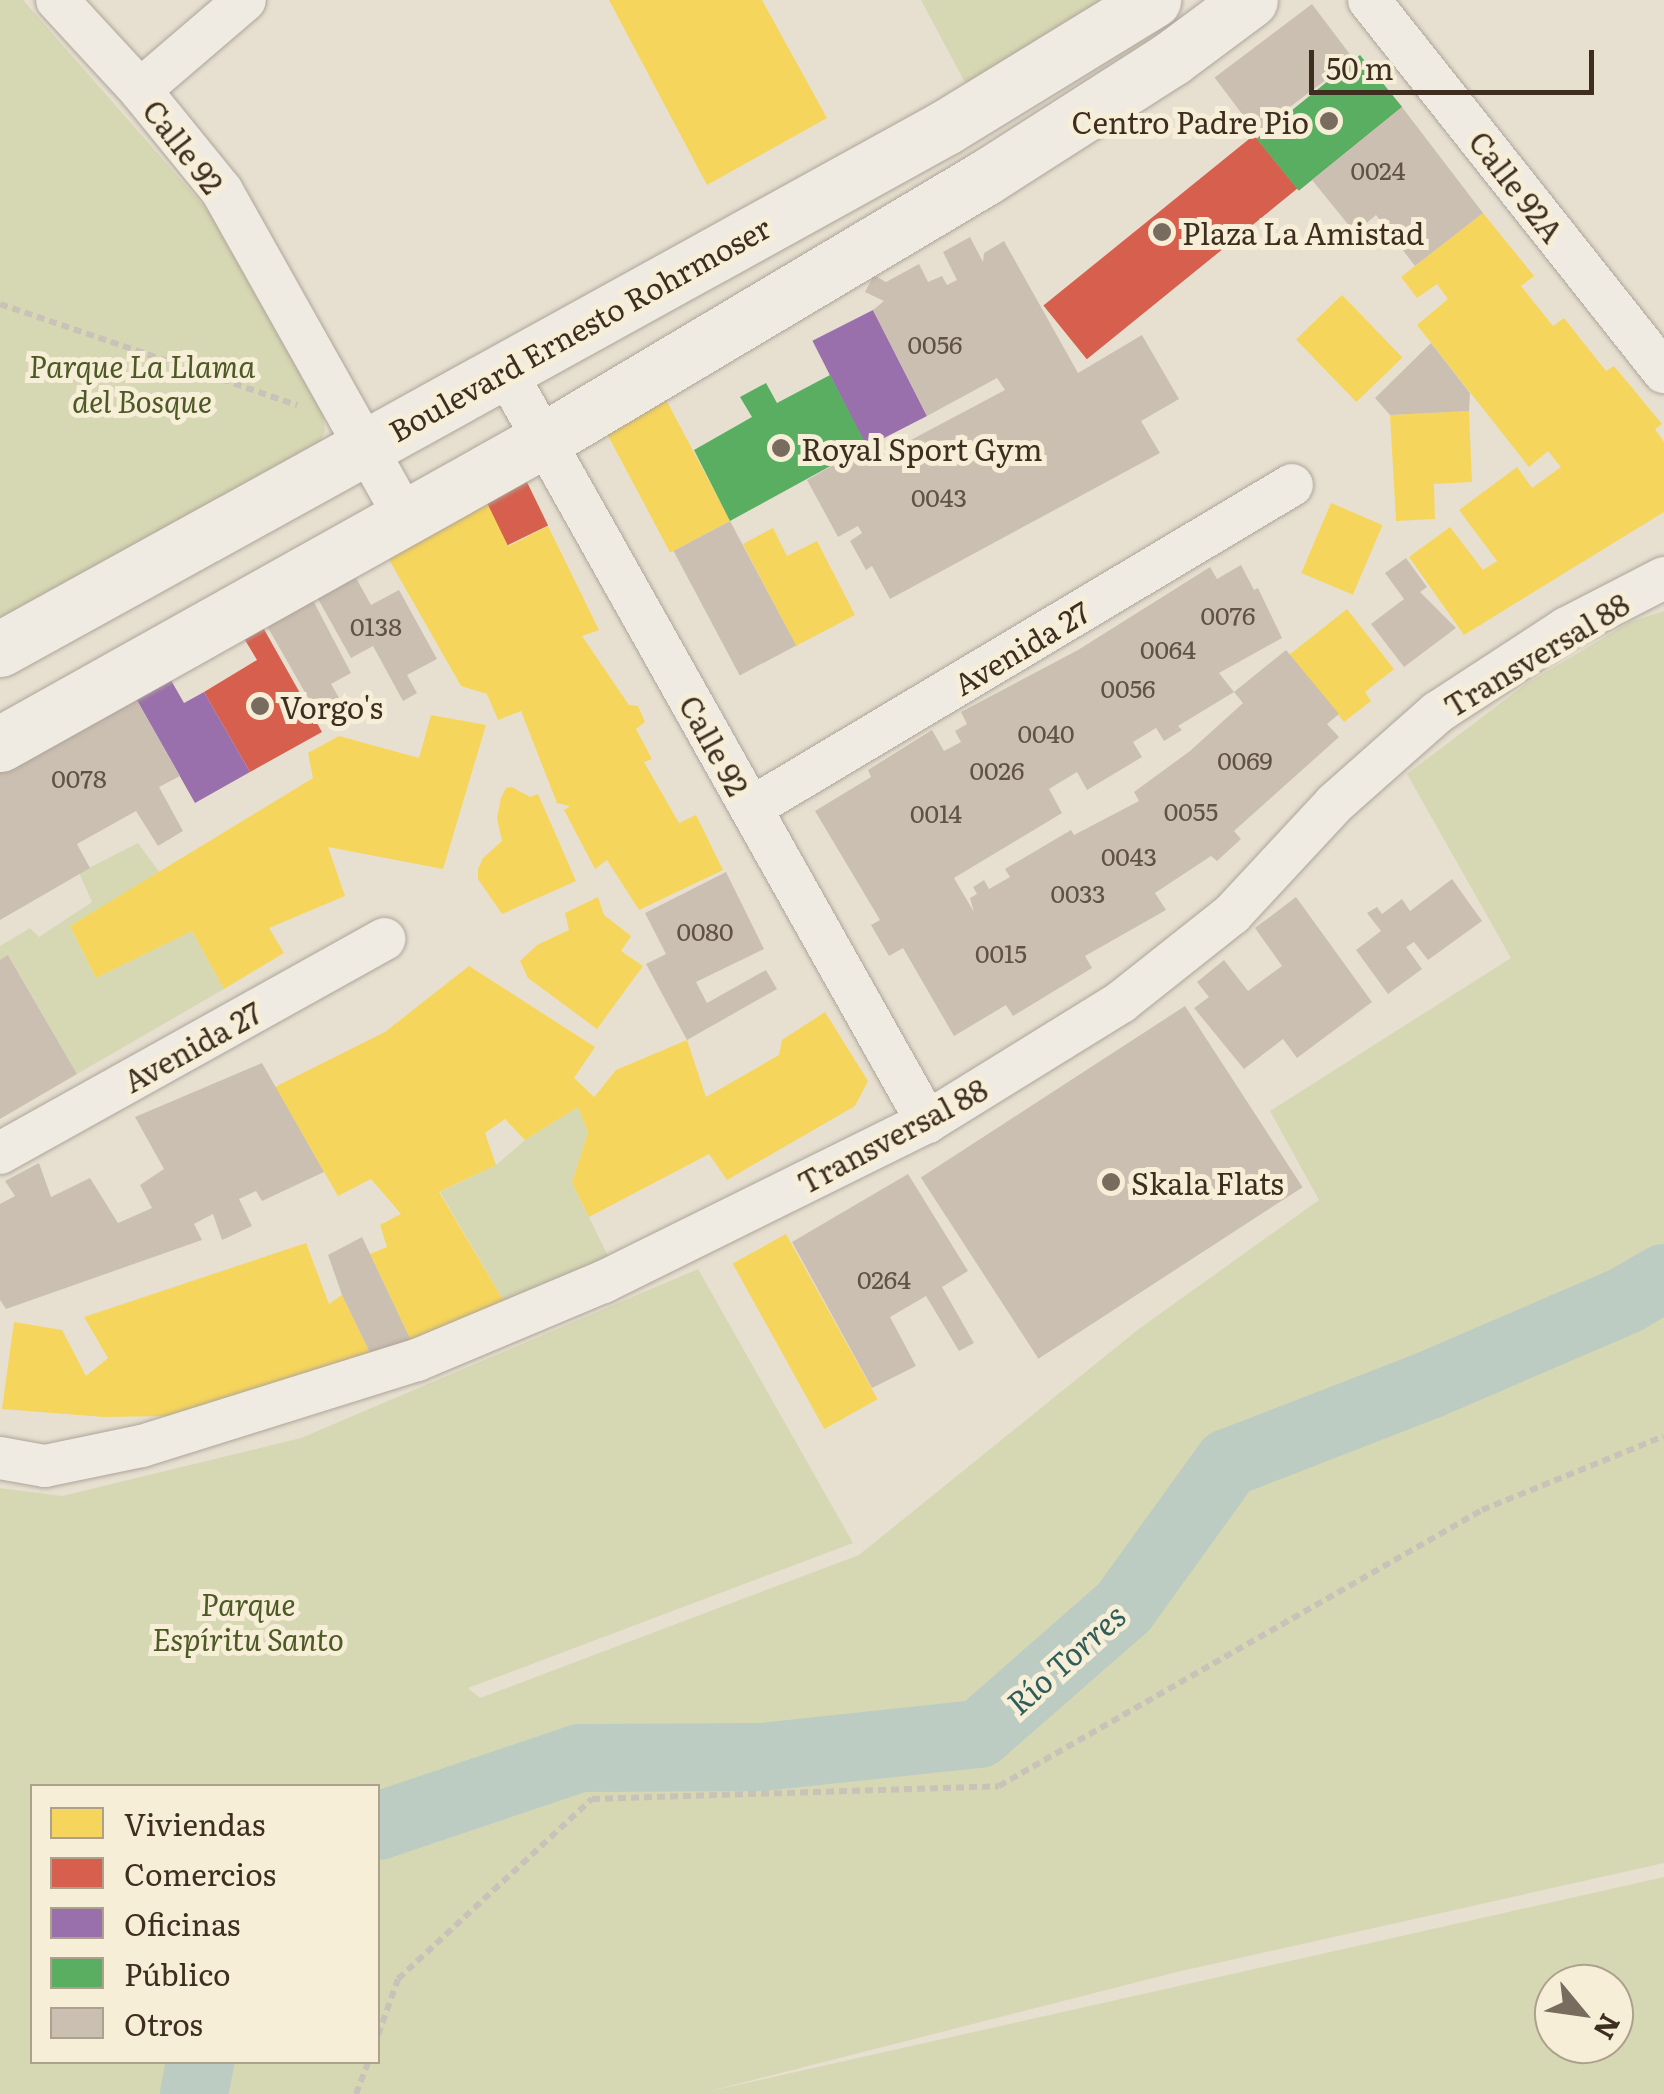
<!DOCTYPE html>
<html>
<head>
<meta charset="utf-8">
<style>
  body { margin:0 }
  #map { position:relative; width:1664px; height:2094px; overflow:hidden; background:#e7e0d1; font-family:Literata,serif }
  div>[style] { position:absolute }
  .green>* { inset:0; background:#d6d7b3 }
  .homes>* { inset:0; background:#f6d55c; transform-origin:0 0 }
  .shops>* { inset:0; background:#d6604d; transform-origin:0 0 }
  .offices>* { inset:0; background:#9970ab; transform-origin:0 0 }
  .public>* { inset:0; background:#5aae61; transform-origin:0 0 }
  .river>* { height:68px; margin:-34px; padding:0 34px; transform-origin:34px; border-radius:34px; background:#bcccc2 }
  .building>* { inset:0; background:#cbbfb2; transform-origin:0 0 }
  .path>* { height:6px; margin-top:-3px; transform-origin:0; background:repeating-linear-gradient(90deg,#c8c2b9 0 8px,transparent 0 13px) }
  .roads { filter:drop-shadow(0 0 2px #ada599) drop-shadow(0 0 2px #ada599) }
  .minor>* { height:42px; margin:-21px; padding:0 21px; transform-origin:21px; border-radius:21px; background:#efebe3 }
  .secondary>* { height:55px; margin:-27.5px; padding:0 27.5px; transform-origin:27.5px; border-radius:27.5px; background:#efebe3 }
  .dots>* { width:28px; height:28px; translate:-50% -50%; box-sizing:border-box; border:5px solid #f7eed8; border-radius:50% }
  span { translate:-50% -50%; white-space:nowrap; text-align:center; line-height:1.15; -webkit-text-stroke:10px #f7eed8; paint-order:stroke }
  .number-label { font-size:25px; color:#605244 }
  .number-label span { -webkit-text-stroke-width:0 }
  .poi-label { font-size:30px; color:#3d2e20 }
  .right { translate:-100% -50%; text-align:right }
  .left { translate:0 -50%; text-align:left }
  .street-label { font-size:30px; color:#3d2e20 }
  .park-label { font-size:30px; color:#4d5a26; font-style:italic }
  .water-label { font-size:32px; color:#2f5d5a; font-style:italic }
  .legend { position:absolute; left:30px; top:1784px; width:350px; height:280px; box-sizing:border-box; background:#f7eed8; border:2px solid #ada18e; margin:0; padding:12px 18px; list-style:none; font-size:30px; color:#3d2e20 }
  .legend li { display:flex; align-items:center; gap:20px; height:50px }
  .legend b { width:50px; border:2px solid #ada18e }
  .north { position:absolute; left:1534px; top:1964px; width:100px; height:100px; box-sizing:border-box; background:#f7eed8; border:2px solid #ada18e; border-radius:50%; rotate:119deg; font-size:28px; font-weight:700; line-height:40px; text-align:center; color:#3d2e20 }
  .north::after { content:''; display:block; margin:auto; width:35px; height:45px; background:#786c5e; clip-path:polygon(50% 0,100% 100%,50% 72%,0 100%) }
  .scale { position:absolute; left:1309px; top:50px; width:285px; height:45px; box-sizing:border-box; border:5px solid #3d2e20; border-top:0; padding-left:12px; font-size:30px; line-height:35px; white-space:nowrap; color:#3d2e20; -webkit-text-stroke:8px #f7eed8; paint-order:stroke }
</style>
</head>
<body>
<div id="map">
  <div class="green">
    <i style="clip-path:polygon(0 0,23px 0,209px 212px,323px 414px,325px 431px,318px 448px,0 626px)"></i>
    <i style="clip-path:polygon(921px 0,1111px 0,970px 92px)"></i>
    <i style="clip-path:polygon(evenodd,1664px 611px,1664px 1863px,1177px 1972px,702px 2093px,1664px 1877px,1664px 2094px,0 2094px,0 1488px,62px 1496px,301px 1438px,698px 1269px,853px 1543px,468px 1688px,480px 1698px,859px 1555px,1140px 1328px,1319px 1200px,1270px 1111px,1511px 958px,1407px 774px,1526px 684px,1630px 622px,1664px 611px,378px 1786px,378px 2062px,32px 2062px,32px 1786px,378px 1786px,1664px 611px,1554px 1984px,1614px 1984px,1614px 2044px,1554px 2044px,1554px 1984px)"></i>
    <i style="clip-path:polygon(138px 843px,160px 873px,70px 926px,96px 978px,192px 931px,224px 989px,77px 1074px,9px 956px,0 960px,0 946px,30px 928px,39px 937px,92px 902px,79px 873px)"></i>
    <i style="clip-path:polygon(578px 1107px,588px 1132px,572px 1183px,612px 1264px,511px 1313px,440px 1192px,496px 1165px,525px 1140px)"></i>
  </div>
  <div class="homes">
    <i style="clip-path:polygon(609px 0,762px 0,827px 118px,707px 185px)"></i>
    <i style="clip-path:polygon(1483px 213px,1534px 276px,1521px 286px,1553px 326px,1564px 318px,1606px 371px,1614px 366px,1662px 424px,1655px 429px,1664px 442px,1664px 512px,1464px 635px,1409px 557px,1450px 527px,1483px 570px,1497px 561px,1459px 510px,1517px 467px,1532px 488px,1561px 467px,1548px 451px,1529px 467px,1417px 325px,1448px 299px,1437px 284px,1417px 298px,1401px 277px)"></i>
    <i style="left:1342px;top:295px;width:87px;height:64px;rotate:46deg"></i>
    <i style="left:665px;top:398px;width:139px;height:68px;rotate:62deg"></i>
    <i style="clip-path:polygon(1469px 411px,1472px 482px,1434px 484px,1435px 519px,1396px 521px,1390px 415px)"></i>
    <i style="clip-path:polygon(484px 496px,509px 546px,548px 526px,599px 630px,582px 636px,629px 705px,638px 706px,645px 722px,636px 729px,652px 759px,644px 762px,679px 823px,696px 815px,723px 870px,639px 910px,607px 860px,595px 869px,564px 810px,570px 806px,557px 803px,521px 711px,498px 720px,487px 694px,461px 686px,383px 549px)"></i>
    <i style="left:1331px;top:503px;width:56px;height:76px;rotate:23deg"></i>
    <i style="clip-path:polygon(773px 528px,787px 556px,817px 541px,855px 615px,796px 646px,743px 544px)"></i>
    <i style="clip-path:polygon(1347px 609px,1394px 669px,1365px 692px,1371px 701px,1344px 722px,1289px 655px)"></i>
    <i style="clip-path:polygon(431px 715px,486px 725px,443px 869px,328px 847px,345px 896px,269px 928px,284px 953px,224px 989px,192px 931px,96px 978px,70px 926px,313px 778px,308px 753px,339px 736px,419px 758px)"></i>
    <i style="clip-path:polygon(512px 787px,530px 797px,538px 794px,576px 881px,502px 914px,478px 879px,478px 869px,483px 858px,502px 841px,497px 818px,501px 798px,506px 788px)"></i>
    <i style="clip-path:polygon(598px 897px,604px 915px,631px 936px,621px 951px,643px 966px,597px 1029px,528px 978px,520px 961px,537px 945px,569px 930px,565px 913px)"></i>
    <i style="clip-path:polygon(469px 966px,595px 1047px,574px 1078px,594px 1097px,616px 1070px,687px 1040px,706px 1097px,779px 1055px,782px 1040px,825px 1012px,868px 1081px,855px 1106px,727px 1180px,709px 1154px,589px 1217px,572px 1183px,588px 1132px,578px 1107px,525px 1140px,505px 1119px,485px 1133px,496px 1165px,439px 1192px,511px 1313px,415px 1349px,370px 1254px,387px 1247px,380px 1225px,401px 1214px,371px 1179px,338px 1196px,275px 1087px,385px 1032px)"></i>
    <i style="left:786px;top:1234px;width:189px;height:61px;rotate:61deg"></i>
    <i style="clip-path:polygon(306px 1243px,329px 1304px,342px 1295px,372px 1357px,170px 1416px,104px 1417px,2px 1409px,14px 1322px,62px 1330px,86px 1376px,108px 1358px,84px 1317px)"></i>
  </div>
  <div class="shops">
    <i style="left:1254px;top:135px;width:69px;height:271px;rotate:51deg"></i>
    <i style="left:524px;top:476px;width:55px;height:45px;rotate:64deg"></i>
    <i style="clip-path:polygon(261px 624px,322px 732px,250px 772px,204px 692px,257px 660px,242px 635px)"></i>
  </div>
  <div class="offices">
    <i style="left:873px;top:310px;width:119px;height:68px;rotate:63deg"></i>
    <i style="clip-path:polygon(164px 668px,184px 703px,204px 692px,250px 772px,195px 803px,130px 688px)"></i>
  </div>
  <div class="public">
    <i style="left:1360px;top:55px;width:67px;height:133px;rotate:51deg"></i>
    <i style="clip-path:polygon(830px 375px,867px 446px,730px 521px,694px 450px,752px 417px,740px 397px,766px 383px,777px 403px)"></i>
  </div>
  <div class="river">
    <i style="left:378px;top:1826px;width:213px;rotate:-18.6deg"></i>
    <i style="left:580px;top:1758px;width:182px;rotate:-0.3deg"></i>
    <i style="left:762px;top:1757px;width:218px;rotate:-6.1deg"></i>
    <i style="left:979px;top:1734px;width:193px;rotate:-41.2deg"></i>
    <i style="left:1124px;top:1607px;width:178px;rotate:-54.2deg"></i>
    <i style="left:1228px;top:1463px;width:216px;rotate:-21.2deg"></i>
    <i style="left:1429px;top:1385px;width:215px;rotate:-23.3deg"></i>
    <i style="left:1626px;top:1300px;width:44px;rotate:-30.1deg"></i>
    <i style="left:194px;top:2094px;width:33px;rotate:-79deg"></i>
  </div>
  <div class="building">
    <i style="left:1312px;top:4px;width:69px;height:122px;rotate:53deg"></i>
    <i style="clip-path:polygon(1402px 107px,1483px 213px,1415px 266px,1376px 215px,1355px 233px,1312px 180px)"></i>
    <i style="clip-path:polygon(970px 237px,983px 262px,984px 253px,1004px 241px,1078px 373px,1142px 335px,1179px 399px,1141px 421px,1160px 453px,890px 599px,872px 566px,866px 570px,850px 541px,862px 533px,858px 526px,838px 537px,807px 480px,867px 446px,875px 459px,1005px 390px,997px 378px,927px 416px,873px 310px,884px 301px,865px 292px,874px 275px,886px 282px,919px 264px,928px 282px,942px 276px,947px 285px,957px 280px,943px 252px)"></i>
    <i style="clip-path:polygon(1431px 343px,1470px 393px,1469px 411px,1390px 415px,1375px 398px)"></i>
    <i style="left:730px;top:521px;width:141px;height:64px;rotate:62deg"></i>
    <i style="clip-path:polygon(1406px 558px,1427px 587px,1420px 592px,1456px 628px,1404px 667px,1371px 624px,1404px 599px,1385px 573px)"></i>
    <i style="clip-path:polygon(346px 560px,371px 605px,399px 590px,437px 659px,407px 675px,417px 693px,403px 701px,373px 646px,351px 658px,308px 581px)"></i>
    <i style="clip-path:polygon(evenodd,1241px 565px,1254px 590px,1258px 588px,1282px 638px,1219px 673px,1234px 692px,1286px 650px,1339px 714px,1327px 724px,1339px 737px,1234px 831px,1241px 839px,1217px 861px,1211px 856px,1155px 893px,1166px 910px,1085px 956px,1092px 968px,1013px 1016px,1006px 1005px,954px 1036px,903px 948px,889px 956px,871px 925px,880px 920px,815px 811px,871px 777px,868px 770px,932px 730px,944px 751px,961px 742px,955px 731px,967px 724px,961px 712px,1078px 650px,1210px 567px,1217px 579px,1241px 565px,1234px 692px,1243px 703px,1190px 751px,1134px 792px,1139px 801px,1074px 835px,1071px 830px,1005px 869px,1010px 877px,989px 889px,984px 880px,973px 887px,977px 894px,970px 898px,974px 912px,954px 878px,1062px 813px,1049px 789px,1077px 772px,1087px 790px,1142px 757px,1133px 742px,1156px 728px,1164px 741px,1182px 730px,1178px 726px,1234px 692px)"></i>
    <i style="clip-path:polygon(306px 587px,351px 673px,331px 684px,342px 703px,318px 715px,259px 612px)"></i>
    <i style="clip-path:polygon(130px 688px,180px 776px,159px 787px,183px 831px,158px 846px,136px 811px,77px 844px,90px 868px,0 920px,0 758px)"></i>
    <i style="clip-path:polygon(726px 872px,764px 949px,696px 982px,707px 1003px,766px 970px,777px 989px,687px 1040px,646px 964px,666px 954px,645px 913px)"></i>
    <i style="clip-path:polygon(1452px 879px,1482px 921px,1428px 960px,1414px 942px,1406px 947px,1422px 969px,1388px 994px,1356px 950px,1381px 931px,1367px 913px,1377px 907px,1382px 914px,1402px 899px,1410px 911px)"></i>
    <i style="clip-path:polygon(1296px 897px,1372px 1002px,1297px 1058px,1283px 1039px,1244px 1069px,1194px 1008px,1209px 997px,1197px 982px,1224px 960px,1248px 991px,1282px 966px,1255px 928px)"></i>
    <i style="clip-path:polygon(8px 955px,77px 1074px,0 1119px,0 960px)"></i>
    <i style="left:1185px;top:1006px;width:216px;height:315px;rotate:57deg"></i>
    <i style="clip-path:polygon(262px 1063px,324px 1172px,262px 1201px,256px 1191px,239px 1199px,252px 1226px,222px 1240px,213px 1214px,194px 1224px,202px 1240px,6px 1309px,0 1300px,0 1204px,15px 1196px,5px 1181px,39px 1163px,51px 1197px,90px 1178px,118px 1223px,152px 1208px,140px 1185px,164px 1169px,135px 1117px)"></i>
    <i style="clip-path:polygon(908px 1174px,968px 1271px,942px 1287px,974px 1343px,959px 1351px,926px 1296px,890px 1317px,916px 1366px,872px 1388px,792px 1242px)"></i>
    <i style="clip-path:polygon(362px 1237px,415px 1349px,372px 1357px,342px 1295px,328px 1255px)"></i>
  </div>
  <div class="path">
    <i style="left:0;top:304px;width:314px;rotate:18.8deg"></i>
    <i style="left:378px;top:2035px;width:59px;rotate:-70.3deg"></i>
    <i style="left:398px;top:1979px;width:265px;rotate:-42.9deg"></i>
    <i style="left:592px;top:1799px;width:407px;rotate:-1.8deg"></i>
    <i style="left:999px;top:1786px;width:556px;rotate:-29.74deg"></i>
    <i style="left:1482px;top:1510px;width:196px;rotate:-22.1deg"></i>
    <i style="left:356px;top:2094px;width:34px;rotate:-69deg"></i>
  </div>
  <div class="roads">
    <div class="minor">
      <i style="left:57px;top:0;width:122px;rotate:47.3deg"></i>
      <i style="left:140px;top:90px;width:130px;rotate:50.9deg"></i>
      <i style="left:222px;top:191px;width:374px;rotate:60.7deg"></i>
      <i style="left:1369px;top:0;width:475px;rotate:51.6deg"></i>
      <i style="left:140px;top:90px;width:138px;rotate:-40.6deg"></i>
      <i style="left:504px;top:369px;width:864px;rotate:60.67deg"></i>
      <i style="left:751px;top:808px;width:630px;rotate:-30.84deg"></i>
      <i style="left:0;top:1153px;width:440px;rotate:-29.1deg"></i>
      <i style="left:0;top:1458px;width:46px;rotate:10.1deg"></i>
      <i style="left:45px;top:1466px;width:99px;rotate:-11.7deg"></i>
      <i style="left:142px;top:1446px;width:288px;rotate:-17.4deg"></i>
      <i style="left:417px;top:1360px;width:202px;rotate:-22.8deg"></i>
      <i style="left:603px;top:1282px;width:361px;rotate:-26.3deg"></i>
      <i style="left:927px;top:1122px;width:228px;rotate:-31.7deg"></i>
      <i style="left:1121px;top:1002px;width:142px;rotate:-38.4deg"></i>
      <i style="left:1232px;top:914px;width:151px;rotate:-47.1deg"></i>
      <i style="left:1335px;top:803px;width:137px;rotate:-41.5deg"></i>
      <i style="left:1438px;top:712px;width:154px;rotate:-33.1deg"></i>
      <i style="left:1567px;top:628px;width:109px;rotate:-27.3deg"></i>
    </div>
    <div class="secondary">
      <i style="left:0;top:649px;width:1080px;rotate:-28.89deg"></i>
      <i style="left:946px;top:127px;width:243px;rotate:-31.5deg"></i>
      <i style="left:0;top:744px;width:623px;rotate:-29.2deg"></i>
      <i style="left:544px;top:440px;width:514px;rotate:-30.75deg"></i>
      <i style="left:986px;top:177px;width:221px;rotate:-32.6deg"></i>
      <i style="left:1172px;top:58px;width:97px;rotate:-36.6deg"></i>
    </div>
  </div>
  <div class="dots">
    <i style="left:1329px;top:121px;background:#786c5e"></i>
    <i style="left:1162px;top:232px;background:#786c5e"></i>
    <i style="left:781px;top:448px;background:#786c5e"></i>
    <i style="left:260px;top:706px;background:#786c5e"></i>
    <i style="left:1111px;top:1182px;background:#786c5e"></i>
  </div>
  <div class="number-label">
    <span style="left:1378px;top:170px">0024</span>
    <span style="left:935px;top:344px">0056</span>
    <span style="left:939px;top:497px">0043</span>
    <span style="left:1228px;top:615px">0076</span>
    <span style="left:376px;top:626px">0138</span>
    <span style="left:1168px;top:649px">0064</span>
    <span style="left:1128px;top:688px">0056</span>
    <span style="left:1046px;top:733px">0040</span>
    <span style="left:1245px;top:760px">0069</span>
    <span style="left:997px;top:770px">0026</span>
    <span style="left:79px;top:778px">0078</span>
    <span style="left:1191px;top:811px">0055</span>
    <span style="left:936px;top:813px">0014</span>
    <span style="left:1129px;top:856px">0043</span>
    <span style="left:1078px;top:893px">0033</span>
    <span style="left:705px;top:931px">0080</span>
    <span style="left:1001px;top:953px">0015</span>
    <span style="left:884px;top:1279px">0264</span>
  </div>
  <div class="poi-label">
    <span class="right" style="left:1309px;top:121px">Centro Padre Pio</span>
    <span class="left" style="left:1182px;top:232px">Plaza La Amistad</span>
    <span class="left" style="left:801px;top:448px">Royal Sport Gym</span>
    <span class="left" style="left:280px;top:706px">Vorgo's</span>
    <span class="left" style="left:1131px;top:1182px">Skala Flats</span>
  </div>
  <div class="street-label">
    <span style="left:184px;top:146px;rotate:52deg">Calle 92</span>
    <span style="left:1517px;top:186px;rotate:52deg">Calle 92A</span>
    <span style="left:579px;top:328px;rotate:-29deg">Boulevard Ernesto Rohrmoser</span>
    <span style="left:1021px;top:647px;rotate:-31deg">Avenida 27</span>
    <span style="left:1536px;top:654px;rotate:-31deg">Transversal 88</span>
    <span style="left:715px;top:745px;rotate:61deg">Calle 92</span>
    <span style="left:192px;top:1046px;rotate:-29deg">Avenida 27</span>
    <span style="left:892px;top:1135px;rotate:-28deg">Transversal 88</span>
  </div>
  <div class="park-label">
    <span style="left:142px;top:382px">Parque La Llama<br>del Bosque</span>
    <span style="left:248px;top:1620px">Parque<br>Espíritu Santo</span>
  </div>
  <div class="water-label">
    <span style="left:1065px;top:1658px;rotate:-42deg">Río Torres</span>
  </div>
  <ul class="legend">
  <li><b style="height:28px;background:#f6d55c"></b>Viviendas</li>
  <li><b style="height:28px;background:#d6604d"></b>Comercios</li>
  <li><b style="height:28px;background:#9970ab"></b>Oficinas</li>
  <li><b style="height:28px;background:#5aae61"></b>Público</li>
  <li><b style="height:28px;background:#cbbfb2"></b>Otros</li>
  </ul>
  <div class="north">N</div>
  <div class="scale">50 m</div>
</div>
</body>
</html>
